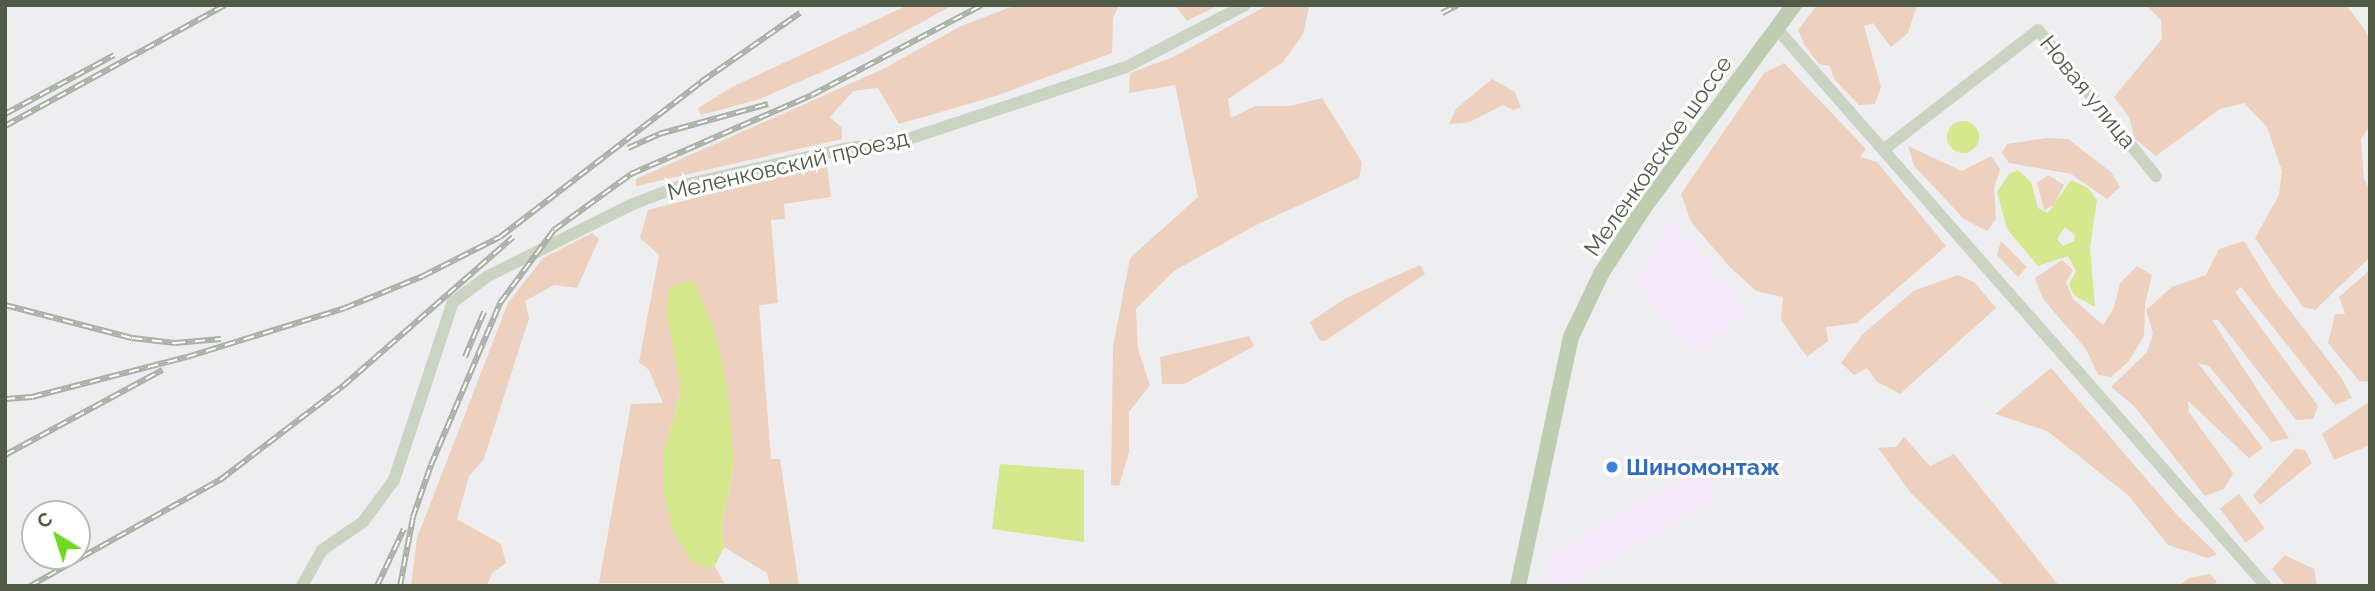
<!DOCTYPE html>
<html>
<head>
<meta charset="utf-8">
<style>
  body { margin:0 }
  #map { position:relative; width:2375px; height:591px; overflow:hidden; background:#eeeef1; font-family:Raleway,sans-serif }
  div>[style] { position:absolute }
  .commercial>* { inset:0; background:#f6e8fb }
  .green>* { inset:0; background:#edd0be; transform-origin:0 0 }
  .water>* { inset:0; background:#d5e88d }
  .round { border-radius:50% }
  .minor>* { height:12px; margin:-6px; padding:0 6px; transform-origin:6px; border-radius:6px; background:#cbd3c2 }
  .major>* { height:16px; margin:-8px; padding:0 8px; transform-origin:8px; border-radius:8px; background:#beccaf }
  .rail>* { height:6px; margin-top:-3px; transform-origin:0; background:repeating-linear-gradient(90deg,#fff 0 10px,#aaafa6 0 20px); box-sizing:border-box; border-block:2px solid #aaafa6 }
  .dots>* { width:19px; height:19px; translate:-50% -50%; box-sizing:border-box; border:4px solid #fff; border-radius:50% }
  span { translate:-50% -50%; white-space:nowrap; text-align:center; line-height:1.15; -webkit-text-stroke:6px #fff; paint-order:stroke }
  .street-label { font-size:23px; color:#515b47 }
  .shop-label { font-size:23px; color:#366cbe; font-weight:700 }
  .left { translate:0 -50%; text-align:left }
  .frame { position:absolute; inset:0; border:7px solid #515b47; pointer-events:none }
  .north { position:absolute; left:21px; top:500px; width:70px; height:70px; box-sizing:border-box; background:#fff; border:2px solid #b9bdb5; border-radius:50%; rotate:322deg; font-size:19px; font-weight:700; line-height:28px; text-align:center; color:#515b47 }
  .north::after { content:''; display:block; margin:auto; width:24px; height:32px; background:#70d920; clip-path:polygon(50% 0,100% 100%,50% 72%,0 100%) }
</style>
</head>
<body>
<div id="map">
  <div class="commercial">
    <i style="clip-path:polygon(1672px 222px,1749px 309px,1695px 356px,1632px 281px)"></i>
    <i style="clip-path:polygon(1700px 468px,1717px 498px,1565px 586px,1544px 586px,1552px 554px)"></i>
  </div>
  <div class="green">
    <i style="clip-path:polygon(908px 5px,953px 5px,865px 53px,760px 99px,701px 115px,698px 108px,732px 87px)"></i>
    <i style="clip-path:polygon(1016px 5px,1119px 5px,1113px 18px,1112px 53px,996px 96px,899px 124px,878px 88px,853px 91px,830px 117px,842px 128px,842px 139px,636px 186px,636px 179px,883px 69px,961px 26px)"></i>
    <i style="clip-path:polygon(1175px 5px,1219px 5px,1187px 21px)"></i>
    <i style="clip-path:polygon(1268px 5px,1315px 5px,1309px 7px,1303px 34px,1283px 62px,1228px 99px,1231px 118px,1255px 106px,1291px 106px,1322px 98px,1362px 162px,1359px 178px,1256px 225px,1174px 271px,1136px 309px,1138px 349px,1150px 385px,1129px 412px,1129px 452px,1119px 486px,1111px 485px,1113px 347px,1130px 258px,1198px 197px,1175px 85px,1129px 93px,1130px 73px,1173px 57px)"></i>
    <i style="clip-path:polygon(1817px 5px,1917px 5px,1908px 33px,1891px 47px,1873px 23px,1864px 26px,1881px 87px,1875px 104px,1859px 105px,1834px 79px,1830px 66px,1819px 64px,1805px 46px,1798px 30px)"></i>
    <i style="clip-path:polygon(2146px 5px,2346px 5px,2365px 30px,2370px 41px,2370px 126px,2361px 139px,2364px 179px,2370px 190px,2370px 257px,2315px 310px,2303px 307px,2255px 238px,2279px 195px,2282px 171px,2267px 127px,2244px 103px,2220px 109px,2156px 156px,2135px 139px,2129px 117px,2114px 97px,2162px 39px,2161px 20px)"></i>
    <i style="clip-path:polygon(1784px 63px,1866px 149px,1860px 157px,1877px 162px,1946px 246px,1857px 323px,1826px 327px,1828px 341px,1807px 357px,1781px 320px,1783px 297px,1756px 291px,1729px 266px,1691px 222px,1681px 194px,1764px 73px)"></i>
    <i style="clip-path:polygon(1492px 79px,1515px 92px,1521px 107px,1513px 110px,1503px 105px,1470px 122px,1449px 124px,1456px 109px)"></i>
    <i style="clip-path:polygon(2047px 138px,2068px 139px,2111px 172px,2120px 187px,2107px 199px,2071px 174px,2009px 163px,2002px 153px,2007px 144px)"></i>
    <i style="clip-path:polygon(1908px 146px,1962px 171px,1991px 156px,2000px 169px,1994px 188px,1996px 219px,1987px 231px,1964px 219px,1914px 166px)"></i>
    <i style="clip-path:polygon(827px 164px,831px 197px,784px 204px,785px 219px,771px 220px,778px 303px,759px 305px,771px 459px,780px 459px,799px 586px,770px 586px,767px 573px,724px 547px,721px 528px,734px 464px,672px 341px,679px 361px,681px 390px,664px 452px,704px 567px,715px 566px,724px 583px,599px 583px,631px 404px,663px 403px,649px 370px,639px 362px,659px 255px,640px 238px,648px 210px)"></i>
    <i style="clip-path:polygon(2048px 175px,2064px 185px,2054px 205px,2044px 210px,2037px 183px)"></i>
    <i style="clip-path:polygon(592px 233px,599px 239px,577px 288px,554px 285px,525px 301px,529px 318px,484px 459px,469px 476px,457px 519px,501px 544px,506px 563px,492px 573px,487px 586px,411px 586px,417px 538px,508px 303px,543px 258px)"></i>
    <i style="clip-path:polygon(2001px 241px,2027px 267px,2018px 277px,1997px 255px)"></i>
    <i style="clip-path:polygon(2244px 241px,2274px 290px,2341px 377px,2352px 398px,2335px 405px,2241px 287px,2235px 292px,2318px 406px,2313px 419px,2296px 420px,2218px 320px,2212px 320px,2289px 438px,2272px 442px,2209px 366px,2198px 363px,2263px 448px,2249px 458px,2188px 401px,2189px 412px,2233px 473px,2224px 489px,2205px 496px,2134px 406px,2111px 387px,2147px 352px,2153px 333px,2146px 310px,2172px 287px,2206px 275px,2219px 249px)"></i>
    <i style="clip-path:polygon(2062px 260px,2073px 270px,2066px 282px,2073px 299px,2103px 325px,2113px 310px,2120px 283px,2137px 266px,2152px 275px,2145px 304px,2144px 336px,2129px 361px,2111px 377px,2098px 375px,2086px 349px,2043px 299px,2035px 278px)"></i>
    <i style="clip-path:polygon(1420px 265px,1425px 274px,1325px 341px,1319px 340px,1310px 322px,1346px 298px)"></i>
    <i style="clip-path:polygon(2370px 270px,2370px 382px,2359px 381px,2328px 343px,2335px 314px,2345px 314px,2339px 297px)"></i>
    <i style="clip-path:polygon(1958px 275px,1974px 282px,1996px 308px,1900px 394px,1876px 381px,1867px 368px,1854px 375px,1841px 363px,1862px 335px,1913px 291px)"></i>
    <i style="clip-path:polygon(1249px 336px,1254px 346px,1225px 362px,1184px 384px,1162px 384px,1160px 357px)"></i>
    <i style="clip-path:polygon(2051px 368px,2178px 516px,2217px 554px,2208px 558px,2168px 545px,2128px 495px,2047px 431px,1995px 414px)"></i>
    <i style="clip-path:polygon(2370px 401px,2370px 445px,2334px 460px,2322px 434px)"></i>
    <i style="clip-path:polygon(1904px 437px,1930px 466px,1954px 454px,2059px 586px,2004px 586px,1910px 492px,1878px 448px,1896px 447px)"></i>
    <i style="clip-path:polygon(2295px 449px,2305px 450px,2312px 463px,2260px 505px,2253px 495px)"></i>
    <i style="left:2239px;top:494px;width:43px;height:24px;rotate:53deg"></i>
    <i style="clip-path:polygon(2285px 555px,2314px 569px,2317px 586px,2286px 586px,2272px 569px)"></i>
    <i style="clip-path:polygon(2210px 574px,2217px 582px,2212px 586px,2179px 586px,2189px 578px)"></i>
  </div>
  <div class="water">
    <i class="round" style="left:1947px;top:121px;width:32px;height:32px"></i>
    <i style="clip-path:polygon(evenodd,2018px 170px,2031px 182px,2038px 208px,2048px 213px,2071px 180px,2088px 188px,2097px 200px,2090px 247px,2095px 307px,2074px 295px,2069px 285px,2076px 271px,2068px 256px,2038px 266px,2007px 229px,1997px 192px,2009px 174px,2018px 170px,2065px 227px,2075px 235px,2074px 241px,2063px 246px,2057px 239px,2065px 227px)"></i>
    <i style="clip-path:polygon(693px 280px,714px 328px,727px 385px,734px 464px,721px 527px,724px 547px,715px 566px,704px 567px,690px 560px,672px 529px,664px 494px,664px 452px,681px 390px,666px 309px,670px 287px)"></i>
    <i style="clip-path:polygon(1000px 464px,1084px 470px,1084px 542px,992px 529px)"></i>
  </div>
  <div class="minor">
    <i style="left:1777px;top:29px;width:741px;rotate:48.72deg"></i>
    <i style="left:1883px;top:150px;width:196px;rotate:-37.7deg"></i>
    <i style="left:2038px;top:30px;width:188px;rotate:51.1deg"></i>
    <i style="left:302px;top:586px;width:41px;rotate:-60.9deg"></i>
    <i style="left:322px;top:550px;width:50px;rotate:-34.3deg"></i>
    <i style="left:363px;top:522px;width:52px;rotate:-53.6deg"></i>
    <i style="left:394px;top:480px;width:188px;rotate:-71.7deg"></i>
    <i style="left:453px;top:302px;width:44px;rotate:-36.6deg"></i>
    <i style="left:488px;top:276px;width:162px;rotate:-26.4deg"></i>
    <i style="left:633px;top:204px;width:53px;rotate:-20.8deg"></i>
    <i style="left:683px;top:185px;width:170px;rotate:-12.6deg"></i>
    <i style="left:849px;top:148px;width:50px;rotate:-6.8deg"></i>
    <i style="left:899px;top:142px;width:239px;rotate:-18.3deg"></i>
    <i style="left:1126px;top:67px;width:134px;rotate:-27.5deg"></i>
  </div>
  <div class="major">
    <i style="left:1518px;top:586px;width:255px;rotate:-78deg"></i>
    <i style="left:1571px;top:337px;width:70px;rotate:-64.5deg"></i>
    <i style="left:1601px;top:274px;width:77px;rotate:-57.1deg"></i>
    <i style="left:1643px;top:209px;width:254px;rotate:-53.5deg"></i>
  </div>
  <div class="rail">
    <i style="left:1442px;top:13px;width:18px;rotate:-27deg"></i>
    <i style="left:5px;top:114px;width:124px;rotate:-28.4deg"></i>
    <i style="left:5px;top:126px;width:251px;rotate:-28.8deg"></i>
    <i style="left:628px;top:148px;width:34px;rotate:-24deg"></i>
    <i style="left:659px;top:134px;width:113px;rotate:-15.4deg"></i>
    <i style="left:5px;top:305px;width:131px;rotate:14.6deg"></i>
    <i style="left:132px;top:338px;width:43px;rotate:6.6deg"></i>
    <i style="left:175px;top:343px;width:46px;rotate:-5deg"></i>
    <i style="left:465px;top:357px;width:49px;rotate:-67.1deg"></i>
    <i style="left:5px;top:399px;width:27px;rotate:-4deg"></i>
    <i style="left:32px;top:397px;width:160px;rotate:-14.5deg"></i>
    <i style="left:187px;top:357px;width:165px;rotate:-17.2deg"></i>
    <i style="left:345px;top:308px;width:84px;rotate:-22.3deg"></i>
    <i style="left:423px;top:276px;width:86px;rotate:-26.9deg"></i>
    <i style="left:500px;top:237px;width:254px;rotate:-37.6deg"></i>
    <i style="left:701px;top:82px;width:121px;rotate:-34.9deg"></i>
    <i style="left:5px;top:455px;width:179px;rotate:-28.4deg"></i>
    <i style="left:30px;top:586px;width:218px;rotate:-29.2deg"></i>
    <i style="left:220px;top:480px;width:155px;rotate:-37.4deg"></i>
    <i style="left:343px;top:386px;width:226px;rotate:-41.2deg"></i>
    <i style="left:377px;top:586px;width:63px;rotate:-64.7deg"></i>
    <i style="left:400px;top:586px;width:70px;rotate:-79.3deg"></i>
    <i style="left:413px;top:517px;width:55px;rotate:-70.9deg"></i>
    <i style="left:431px;top:465px;width:176px;rotate:-66.9deg"></i>
    <i style="left:500px;top:303px;width:91px;rotate:-53.5deg"></i>
    <i style="left:554px;top:230px;width:95px;rotate:-36deg"></i>
    <i style="left:631px;top:174px;width:197px;rotate:-23.6deg"></i>
    <i style="left:812px;top:95px;width:192px;rotate:-27.9deg"></i>
  </div>
  <div class="dots">
    <i style="left:1612px;top:467px;background:#3f7fe0"></i>
  </div>
  <div class="street-label">
    <span style="left:2088px;top:92px;rotate:51deg">Новая улица</span>
    <span style="left:1658px;top:156px;rotate:-55deg">Меленковское шоссе</span>
    <span style="left:788px;top:165px;rotate:-13deg">Меленковский проезд</span>
  </div>
  <div class="shop-label">
    <span class="left" style="left:1626px;top:467px">Шиномонтаж</span>
  </div>
  <div class="frame"></div>
  <div class="north">С</div>
</div>
</body>
</html>
